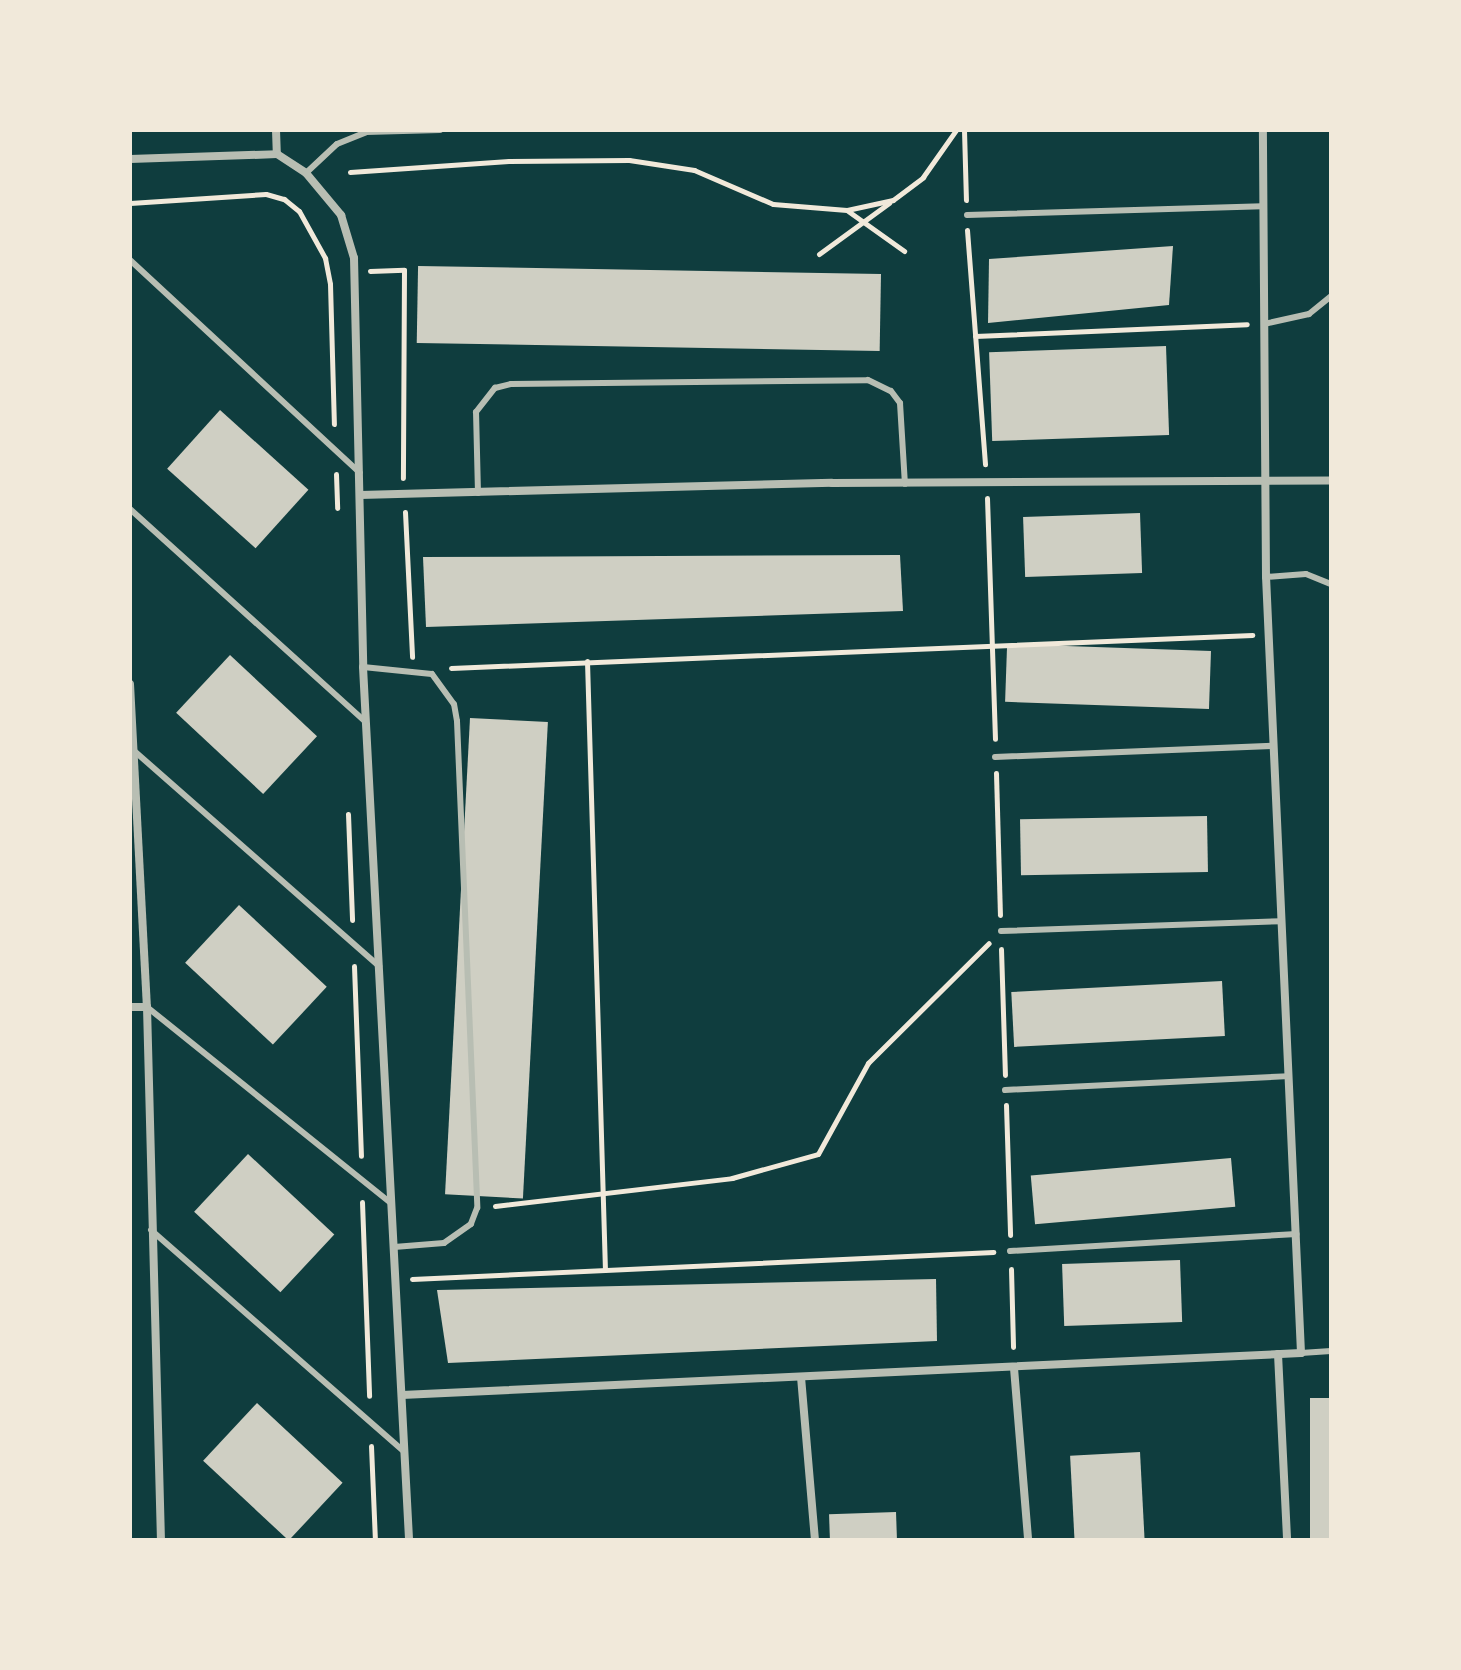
<!DOCTYPE html>
<html>
<head>
<meta charset="utf-8">
<style>
  body { margin:0 }
  #map { position:relative; width:1461px; height:1670px; overflow:hidden; background:#0f3d3e; font-family:"Exo 2",sans-serif }
  div>[style] { position:absolute }
  .building>* { inset:0; background:#cfcfc3; transform-origin:0 0 }
  .path>* { height:5px; margin:-2.5px; padding:0 2.5px; transform-origin:2.5px; border-radius:2.5px; background:#f1e9da }
  .service>* { height:6px; margin:-3px; padding:0 3px; transform-origin:3px; border-radius:3px; background:#b8beb3 }
  .minor>* { height:8px; margin:-4px; padding:0 4px; transform-origin:4px; border-radius:4px; background:#b8beb3 }
  span { translate:-50% -50%; white-space:nowrap; text-align:center; line-height:1.15; -webkit-text-stroke:8px #f1e9da; paint-order:stroke }
  .frame { position:absolute; inset:0; border:132px solid #f1e9da; pointer-events:none }
</style>
</head>
<body>
<div id="map">
  <div class="building">
    <i style="clip-path:polygon(1173px 246px,1169px 305px,988px 323px,989px 259px)"></i>
    <i style="left:881px;top:274px;width:77px;height:463px;rotate:91deg"></i>
    <i style="left:1166px;top:346px;width:89px;height:177px;rotate:88deg"></i>
    <i style="left:220px;top:410px;width:119px;height:79px;rotate:42deg"></i>
    <i style="left:1140px;top:513px;width:60px;height:117px;rotate:88deg"></i>
    <i style="clip-path:polygon(900px 555px,903px 611px,426px 627px,423px 557px)"></i>
    <i style="left:1211px;top:651px;width:58px;height:204px;rotate:92deg"></i>
    <i style="left:230px;top:655px;width:119px;height:79px;rotate:43deg"></i>
    <i style="left:470px;top:718px;width:78px;height:477px;rotate:3deg"></i>
    <i style="left:1207px;top:816px;width:56px;height:187px;rotate:89deg"></i>
    <i style="left:239px;top:905px;width:120px;height:79px;rotate:43deg"></i>
    <i style="left:1222px;top:981px;width:55px;height:211px;rotate:87deg"></i>
    <i style="left:248px;top:1154px;width:118px;height:79px;rotate:43deg"></i>
    <i style="left:1231px;top:1158px;width:49px;height:201px;rotate:85deg"></i>
    <i style="left:1180px;top:1260px;width:62px;height:118px;rotate:88deg"></i>
    <i style="clip-path:polygon(936px 1279px,937px 1341px,448px 1363px,437px 1290px)"></i>
    <i style="left:1310px;top:1398px;width:21px;height:142px"></i>
    <i style="left:257px;top:1403px;width:117px;height:79px;rotate:43deg"></i>
    <i style="left:1140px;top:1452px;width:88px;height:70px;rotate:87deg"></i>
    <i style="left:896px;top:1512px;width:28px;height:67px;rotate:88deg"></i>
  </div>
  <div class="path">
    <i style="left:964px;top:130px;width:70px;rotate:88.4deg"></i>
    <i style="left:350px;top:172px;width:159px;rotate:-4deg"></i>
    <i style="left:509px;top:161px;width:120px;rotate:-0.5deg"></i>
    <i style="left:629px;top:160px;width:66px;rotate:8.7deg"></i>
    <i style="left:694px;top:170px;width:86px;rotate:23.3deg"></i>
    <i style="left:773px;top:204px;width:74px;rotate:4.6deg"></i>
    <i style="left:847px;top:210px;width:47px;rotate:-12.3deg"></i>
    <i style="left:893px;top:200px;width:38px;rotate:-37deg"></i>
    <i style="left:923px;top:177px;width:57px;rotate:-54.9deg"></i>
    <i style="left:130px;top:203px;width:136px;rotate:-3.8deg"></i>
    <i style="left:266px;top:194px;width:19px;rotate:16deg"></i>
    <i style="left:284px;top:199px;width:19px;rotate:39deg"></i>
    <i style="left:299px;top:211px;width:54px;rotate:61deg"></i>
    <i style="left:325px;top:258px;width:26px;rotate:79deg"></i>
    <i style="left:330px;top:284px;width:140px;rotate:88.4deg"></i>
    <i style="left:848px;top:211px;width:69px;rotate:35.5deg"></i>
    <i style="left:967px;top:230px;width:235px;rotate:85.6deg"></i>
    <i style="left:819px;top:254px;width:87px;rotate:-36.1deg"></i>
    <i style="left:370px;top:271px;width:34px;rotate:-2deg"></i>
    <i style="left:404px;top:270px;width:208px;rotate:90.3deg"></i>
    <i style="left:975px;top:336px;width:272px;rotate:-2.5deg"></i>
    <i style="left:336px;top:474px;width:34px;rotate:88deg"></i>
    <i style="left:987px;top:498px;width:241px;rotate:88.1deg"></i>
    <i style="left:405px;top:512px;width:145px;rotate:87.2deg"></i>
    <i style="left:587px;top:661px;width:609px;rotate:88.31deg"></i>
    <i style="left:451px;top:668px;width:802px;rotate:-2.36deg"></i>
    <i style="left:996px;top:773px;width:142px;rotate:88.4deg"></i>
    <i style="left:348px;top:814px;width:106px;rotate:87.8deg"></i>
    <i style="left:1001px;top:949px;width:126px;rotate:88.2deg"></i>
    <i style="left:354px;top:966px;width:190px;rotate:87.9deg"></i>
    <i style="left:1006px;top:1105px;width:130px;rotate:88.2deg"></i>
    <i style="left:362px;top:1202px;width:194px;rotate:87.9deg"></i>
    <i style="left:495px;top:1206px;width:239px;rotate:-6.7deg"></i>
    <i style="left:732px;top:1178px;width:89px;rotate:-15.6deg"></i>
    <i style="left:818px;top:1154px;width:104px;rotate:-61.2deg"></i>
    <i style="left:868px;top:1063px;width:170px;rotate:-44.8deg"></i>
    <i style="left:1011px;top:1269px;width:78px;rotate:88.5deg"></i>
    <i style="left:412px;top:1279px;width:582px;rotate:-2.66deg"></i>
    <i style="left:371px;top:1446px;width:94px;rotate:87.6deg"></i>
  </div>
  <div class="service">
    <i style="left:306px;top:173px;width:42px;rotate:-43.1deg"></i>
    <i style="left:337px;top:144px;width:31px;rotate:-22deg"></i>
    <i style="left:366px;top:132px;width:74px;rotate:-1.5deg"></i>
    <i style="left:967px;top:215px;width:295px;rotate:-1.7deg"></i>
    <i style="left:130px;top:260px;width:313px;rotate:42.8deg"></i>
    <i style="left:1264px;top:324px;width:46px;rotate:-12.5deg"></i>
    <i style="left:1309px;top:314px;width:28px;rotate:-39deg"></i>
    <i style="left:478px;top:493px;width:81px;rotate:-91.4deg"></i>
    <i style="left:476px;top:412px;width:31px;rotate:-52deg"></i>
    <i style="left:495px;top:388px;width:16px;rotate:-14deg"></i>
    <i style="left:511px;top:384px;width:357px;rotate:-0.6deg"></i>
    <i style="left:868px;top:380px;width:25px;rotate:26deg"></i>
    <i style="left:891px;top:391px;width:15px;rotate:53deg"></i>
    <i style="left:900px;top:403px;width:81px;rotate:86.5deg"></i>
    <i style="left:130px;top:509px;width:316px;rotate:42.1deg"></i>
    <i style="left:1266px;top:577px;width:40px;rotate:-4.3deg"></i>
    <i style="left:1306px;top:574px;width:27px;rotate:22deg"></i>
    <i style="left:363px;top:667px;width:69px;rotate:5.8deg"></i>
    <i style="left:432px;top:674px;width:37px;rotate:54deg"></i>
    <i style="left:454px;top:704px;width:17px;rotate:80deg"></i>
    <i style="left:457px;top:721px;width:487px;rotate:87.6deg"></i>
    <i style="left:477px;top:1208px;width:17px;rotate:111deg"></i>
    <i style="left:471px;top:1224px;width:33px;rotate:145deg"></i>
    <i style="left:444px;top:1243px;width:50px;rotate:175.4deg"></i>
    <i style="left:132px;top:749px;width:329px;rotate:41.3deg"></i>
    <i style="left:995px;top:757px;width:279px;rotate:-2.3deg"></i>
    <i style="left:1001px;top:931px;width:281px;rotate:-2deg"></i>
    <i style="left:147px;top:1007px;width:314px;rotate:38.8deg"></i>
    <i style="left:1005px;top:1090px;width:284px;rotate:-2.8deg"></i>
    <i style="left:151px;top:1230px;width:337px;rotate:41.2deg"></i>
    <i style="left:1010px;top:1251px;width:287px;rotate:-3.4deg"></i>
    <i style="left:1301px;top:1353px;width:30px;rotate:-4deg"></i>
  </div>
  <div class="minor">
    <i style="left:276px;top:130px;width:24px;rotate:88deg"></i>
    <i style="left:277px;top:154px;width:35px;rotate:33deg"></i>
    <i style="left:306px;top:173px;width:55px;rotate:50.2deg"></i>
    <i style="left:341px;top:215px;width:45px;rotate:73.2deg"></i>
    <i style="left:354px;top:258px;width:409px;rotate:88.7deg"></i>
    <i style="left:363px;top:667px;width:874px;rotate:86.98deg"></i>
    <i style="left:130px;top:159px;width:147px;rotate:-1.9deg"></i>
    <i style="left:360px;top:495px;width:472px;rotate:-1.5deg"></i>
    <i style="left:832px;top:483px;width:499px;rotate:-0.3deg"></i>
    <i style="left:130px;top:684px;width:323px;rotate:87deg"></i>
    <i style="left:147px;top:1007px;width:533px;rotate:88.5deg"></i>
    <i style="left:130px;top:1007px;width:17px"></i>
    <i style="left:1278px;top:1354px;width:186px;rotate:87.2deg"></i>
    <i style="left:1014px;top:1368px;width:173px;rotate:85.3deg"></i>
    <i style="left:801px;top:1377px;width:164px;rotate:85.1deg"></i>
    <i style="left:402px;top:1395px;width:900px;rotate:-2.67deg"></i>
    <i style="left:1301px;top:1353px;width:777px;rotate:-92.58deg"></i>
    <i style="left:1266px;top:577px;width:447px;rotate:-90.4deg"></i>
  </div>
  <div class="frame"></div>
</div>
</body>
</html>
